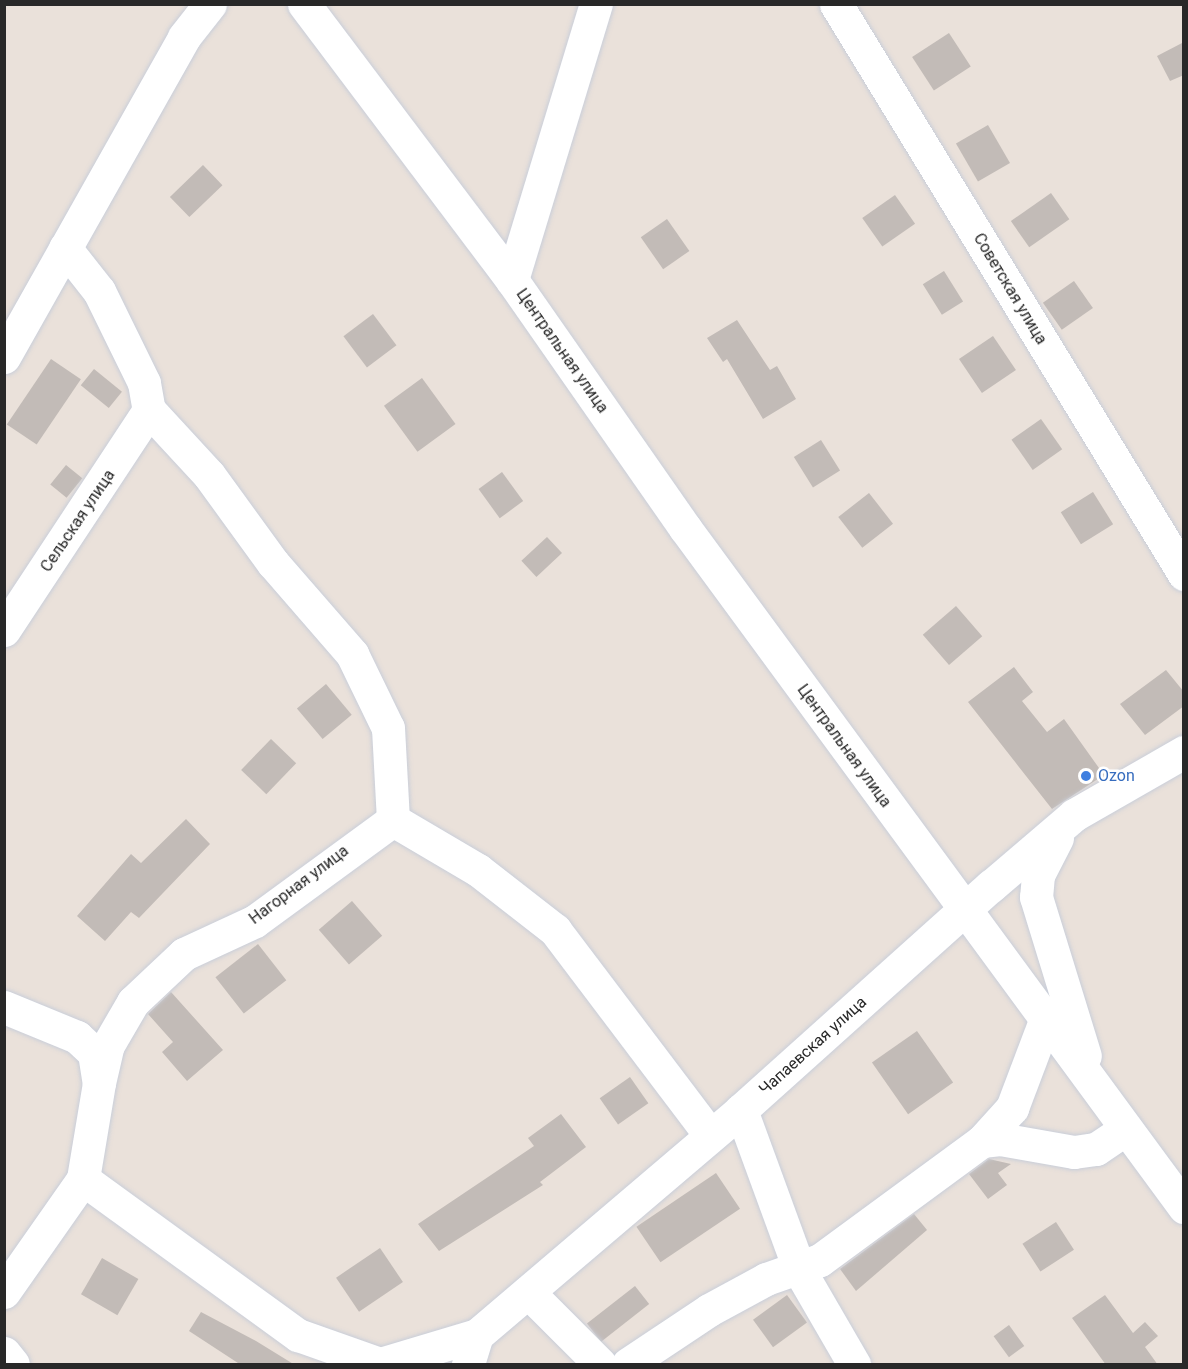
<!DOCTYPE html>
<html>
<head>
<meta charset="utf-8">
<style>
  body { margin:0 }
  #map { position:relative; width:1188px; height:1369px; overflow:hidden; background:#eae1da; font-family:Roboto,sans-serif }
  div>[style] { position:absolute }
  .building>* { inset:0; background:#c2bbb7; transform-origin:0 0 }
  .roads { filter:drop-shadow(0 0 2px #c9ced9) drop-shadow(0 0 2px #c9ced9) }
  .minor>* { height:33px; margin:-16.5px; padding:0 16.5px; transform-origin:16.5px; border-radius:16.5px; background:#fff }
  .dots>* { width:16px; height:16px; translate:-50% -50%; box-sizing:border-box; border:3px solid #fff; border-radius:50% }
  span { translate:-50% -50%; white-space:nowrap; text-align:center; line-height:1.15; -webkit-text-stroke:5px #fff; paint-order:stroke }
  .street-label { font-size:16px; color:#282828 }
  .shop-label { font-size:16px; color:#366cbe }
  .left { translate:0 -50%; text-align:left }
  .frame { position:absolute; inset:0; border:6px solid #282828; pointer-events:none }
</style>
</head>
<body>
<div id="map">
  <div class="building">
    <i style="left:949px;top:33px;width:40px;height:44px;rotate:57deg"></i>
    <i style="clip-path:polygon(1184px 42px,1184px 75px,1170px 81px,1157px 56px)"></i>
    <i style="left:988px;top:125px;width:44px;height:37px;rotate:60deg"></i>
    <i style="left:203px;top:165px;width:28px;height:46px;rotate:46deg"></i>
    <i style="left:1051px;top:193px;width:32px;height:49px;rotate:55deg"></i>
    <i style="left:895px;top:195px;width:35px;height:40px;rotate:55deg"></i>
    <i style="left:667px;top:219px;width:39px;height:32px;rotate:55deg"></i>
    <i style="left:944px;top:271px;width:36px;height:25px;rotate:58deg"></i>
    <i style="left:1074px;top:281px;width:33px;height:38px;rotate:55deg"></i>
    <i style="left:373px;top:314px;width:39px;height:37px;rotate:53deg"></i>
    <i style="clip-path:polygon(737px 320px,770px 370px,777px 366px,796px 399px,763px 419px,727px 359px,723px 362px,707px 338px)"></i>
    <i style="left:993px;top:336px;width:41px;height:41px;rotate:56deg"></i>
    <i style="left:51px;top:359px;width:36px;height:79px;rotate:34deg"></i>
    <i style="left:94px;top:369px;width:36px;height:21px;rotate:39deg"></i>
    <i style="left:422px;top:378px;width:57px;height:47px;rotate:54deg"></i>
    <i style="left:1041px;top:419px;width:37px;height:36px;rotate:55deg"></i>
    <i style="left:821px;top:440px;width:36px;height:32px;rotate:58deg"></i>
    <i style="left:66px;top:465px;width:21px;height:25px;rotate:39deg"></i>
    <i style="left:502px;top:472px;width:36px;height:29px;rotate:54deg"></i>
    <i style="left:1093px;top:492px;width:38px;height:38px;rotate:58deg"></i>
    <i style="left:869px;top:493px;width:39px;height:39px;rotate:52deg"></i>
    <i style="left:547px;top:537px;width:22px;height:35px;rotate:47deg"></i>
    <i style="left:956px;top:606px;width:40px;height:44px;rotate:49deg"></i>
    <i style="clip-path:polygon(1014px 667px,1033px 692px,1022px 701px,1047px 732px,1064px 719px,1104px 775px,1052px 809px,968px 702px)"></i>
    <i style="clip-path:polygon(1166px 670px,1184px 692px,1184px 706px,1145px 735px,1120px 704px)"></i>
    <i style="left:326px;top:684px;width:40px;height:38px;rotate:50deg"></i>
    <i style="left:271px;top:739px;width:35px;height:43px;rotate:44deg"></i>
    <i style="clip-path:polygon(186px 819px,210px 844px,139px 918px,131px 912px,105px 941px,77px 916px,131px 854px,141px 863px)"></i>
    <i style="left:352px;top:901px;width:46px;height:44px;rotate:49deg"></i>
    <i style="left:258px;top:944px;width:46px;height:54px;rotate:52deg"></i>
    <i style="clip-path:polygon(171px 992px,223px 1050px,187px 1081px,162px 1052px,173px 1042px,148px 1014px)"></i>
    <i style="left:917px;top:1031px;width:63px;height:55px;rotate:55deg"></i>
    <i style="left:630px;top:1077px;width:32px;height:37px;rotate:55deg"></i>
    <i style="clip-path:polygon(561px 1114px,586px 1147px,540px 1182px,543px 1185px,439px 1251px,418px 1224px,534px 1146px,528px 1138px)"></i>
    <i style="clip-path:polygon(989px 1159px,1011px 1164px,998px 1173px,1007px 1185px,988px 1199px,969px 1174px)"></i>
    <i style="left:716px;top:1173px;width:43px;height:96px;rotate:56deg"></i>
    <i style="clip-path:polygon(914px 1214px,927px 1230px,856px 1291px,840px 1269px)"></i>
    <i style="left:1056px;top:1222px;width:33px;height:40px;rotate:57deg"></i>
    <i style="left:380px;top:1248px;width:41px;height:53px;rotate:56deg"></i>
    <i style="left:102px;top:1258px;width:42px;height:42px;rotate:30deg"></i>
    <i style="left:635px;top:1286px;width:23px;height:61px;rotate:52deg"></i>
    <i style="left:787px;top:1295px;width:34px;height:42px;rotate:54deg"></i>
    <i style="clip-path:polygon(1105px 1295px,1133px 1333px,1145px 1322px,1158px 1336px,1145px 1347px,1158px 1365px,1106px 1365px,1072px 1318px)"></i>
    <i style="clip-path:polygon(201px 1312px,256px 1341px,295px 1365px,241px 1365px,189px 1331px)"></i>
    <i style="left:1009px;top:1325px;width:26px;height:19px;rotate:54deg"></i>
  </div>
  <div class="roads">
    <div class="minor">
      <i style="left:304px;top:4px;width:346px;rotate:53deg"></i>
      <i style="left:512px;top:280px;width:302px;rotate:55.1deg"></i>
      <i style="left:685px;top:528px;width:843px;rotate:53.69deg"></i>
      <i style="left:836px;top:4px;width:668px;rotate:58.59deg"></i>
      <i style="left:65px;top:248px;width:55px;rotate:51.7deg"></i>
      <i style="left:99px;top:291px;width:102px;rotate:63.9deg"></i>
      <i style="left:144px;top:383px;width:27px;rotate:80deg"></i>
      <i style="left:149px;top:410px;width:88px;rotate:47.3deg"></i>
      <i style="left:209px;top:475px;width:109px;rotate:54deg"></i>
      <i style="left:273px;top:563px;width:121px;rotate:49deg"></i>
      <i style="left:352px;top:654px;width:82px;rotate:64.1deg"></i>
      <i style="left:388px;top:728px;width:92px;rotate:86.9deg"></i>
      <i style="left:512px;top:280px;width:288px;rotate:-73.1deg"></i>
      <i style="left:4px;top:357px;width:367px;rotate:-60.6deg"></i>
      <i style="left:184px;top:37px;width:42px;rotate:-51.8deg"></i>
      <i style="left:4px;top:630px;width:263px;rotate:-56.6deg"></i>
      <i style="left:393px;top:820px;width:99px;rotate:30.5deg"></i>
      <i style="left:478px;top:870px;width:98px;rotate:37.9deg"></i>
      <i style="left:555px;top:930px;width:257px;rotate:52.9deg"></i>
      <i style="left:1057px;top:838px;width:42px;rotate:117.2deg"></i>
      <i style="left:1038px;top:875px;width:22px;rotate:95deg"></i>
      <i style="left:1036px;top:897px;width:166px;rotate:72.9deg"></i>
      <i style="left:4px;top:1007px;width:79px;rotate:22.3deg"></i>
      <i style="left:77px;top:1037px;width:23px;rotate:43deg"></i>
      <i style="left:94px;top:1053px;width:30px;rotate:81deg"></i>
      <i style="left:99px;top:1083px;width:97px;rotate:99.5deg"></i>
      <i style="left:83px;top:1179px;width:138px;rotate:125deg"></i>
      <i style="left:99px;top:1083px;width:39px;rotate:-77deg"></i>
      <i style="left:108px;top:1045px;width:50px;rotate:-59.8deg"></i>
      <i style="left:133px;top:1002px;width:70px;rotate:-43.3deg"></i>
      <i style="left:184px;top:954px;width:78px;rotate:-24.9deg"></i>
      <i style="left:255px;top:921px;width:171px;rotate:-36.2deg"></i>
      <i style="left:741px;top:1110px;width:171px;rotate:69.9deg"></i>
      <i style="left:800px;top:1271px;width:108px;rotate:59.9deg"></i>
      <i style="left:982px;top:1141px;width:18px;rotate:-6deg"></i>
      <i style="left:1000px;top:1139px;width:75px;rotate:10deg"></i>
      <i style="left:1074px;top:1152px;width:22px;rotate:-8deg"></i>
      <i style="left:1096px;top:1149px;width:36px;rotate:-34deg"></i>
      <i style="left:83px;top:1179px;width:266px;rotate:36deg"></i>
      <i style="left:298px;top:1335px;width:87px;rotate:19.5deg"></i>
      <i style="left:380px;top:1364px;width:101px;rotate:-16.6deg"></i>
      <i style="left:528px;top:1292px;width:102px;rotate:45deg"></i>
      <i style="left:4px;top:1353px;width:14px;rotate:51deg"></i>
      <i style="left:468px;top:1364px;width:30px;rotate:-73deg"></i>
      <i style="left:477px;top:1335px;width:347px;rotate:-40.4deg"></i>
      <i style="left:741px;top:1110px;width:336px;rotate:-41.9deg"></i>
      <i style="left:991px;top:886px;width:109px;rotate:-40.5deg"></i>
      <i style="left:1074px;top:815px;width:127px;rotate:-29.8deg"></i>
      <i style="left:628px;top:1364px;width:97px;rotate:-33.7deg"></i>
      <i style="left:709px;top:1310px;width:65px;rotate:-28.5deg"></i>
      <i style="left:766px;top:1279px;width:57px;rotate:-19.4deg"></i>
      <i style="left:820px;top:1260px;width:201px;rotate:-36.3deg"></i>
      <i style="left:982px;top:1141px;width:45px;rotate:-47.7deg"></i>
      <i style="left:1012px;top:1108px;width:96px;rotate:-69.3deg"></i>
    </div>
  </div>
  <div class="dots">
    <i style="left:1086px;top:776px;background:#3f7fe0"></i>
  </div>
  <div class="street-label">
    <span style="left:1010px;top:289px;rotate:59deg">Советская улица</span>
    <span style="left:562px;top:351px;rotate:55deg">Центральная улица</span>
    <span style="left:78px;top:521px;rotate:-56deg">Сельская улица</span>
    <span style="left:844px;top:746px;rotate:54deg">Центральная улица</span>
    <span style="left:299px;top:885px;rotate:-37deg">Нагорная улица</span>
    <span style="left:813px;top:1046px;rotate:-42deg">Чапаевская улица</span>
  </div>
  <div class="shop-label">
    <span class="left" style="left:1098px;top:776px">Ozon</span>
  </div>
  <div class="frame"></div>
</div>
</body>
</html>
